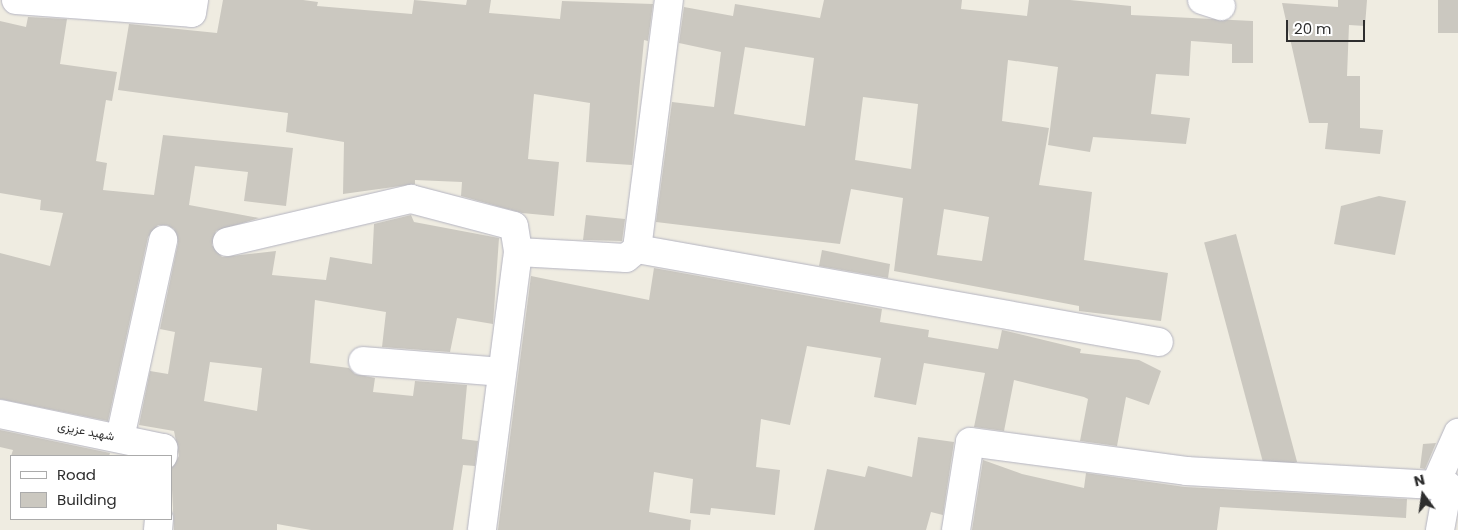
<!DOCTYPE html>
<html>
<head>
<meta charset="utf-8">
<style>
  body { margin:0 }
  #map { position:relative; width:1458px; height:530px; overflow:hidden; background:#efece1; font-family:Poppins,Vazirmatn,sans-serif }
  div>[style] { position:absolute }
  .building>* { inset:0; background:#cbc8c0; transform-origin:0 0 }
  .roads { filter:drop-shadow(0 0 1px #b4b4c1) drop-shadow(0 0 1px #b4b4c1) }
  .minor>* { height:28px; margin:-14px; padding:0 14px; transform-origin:14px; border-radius:14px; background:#fff }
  span { translate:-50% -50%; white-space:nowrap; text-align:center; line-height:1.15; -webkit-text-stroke:5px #fff; paint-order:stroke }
  .street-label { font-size:12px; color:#2e2e2e }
  .legend { position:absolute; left:10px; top:455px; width:162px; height:65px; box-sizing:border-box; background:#fff; border:1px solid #ababab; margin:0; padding:6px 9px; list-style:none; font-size:15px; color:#2e2e2e }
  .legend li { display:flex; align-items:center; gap:10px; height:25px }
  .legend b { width:25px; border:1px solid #ababab }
  .north { position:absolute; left:1398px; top:470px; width:50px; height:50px; -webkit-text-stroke:4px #fff; paint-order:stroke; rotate:346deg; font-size:14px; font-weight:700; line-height:20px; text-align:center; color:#2e2e2e }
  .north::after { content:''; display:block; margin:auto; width:18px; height:22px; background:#2e2e2e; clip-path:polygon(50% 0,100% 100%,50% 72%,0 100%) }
  .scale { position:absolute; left:1286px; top:20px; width:79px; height:22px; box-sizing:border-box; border:2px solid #2e2e2e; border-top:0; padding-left:6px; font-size:15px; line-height:18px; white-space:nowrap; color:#2e2e2e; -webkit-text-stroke:4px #fff; paint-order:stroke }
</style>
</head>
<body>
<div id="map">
  <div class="building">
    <i style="clip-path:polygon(223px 0,303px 0,318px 2px,317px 6px,412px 14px,414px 0,466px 5px,467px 0,491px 0,489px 13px,560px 19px,562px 1px,653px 4px,648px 41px,644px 40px,632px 165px,586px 162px,590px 103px,534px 94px,528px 159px,559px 162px,554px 216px,522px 213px,461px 196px,462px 182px,415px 180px,415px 184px,343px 194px,344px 142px,286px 132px,288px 113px,118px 90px,129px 24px,217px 33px)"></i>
    <i style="clip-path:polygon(evenodd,824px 0,962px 0,961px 9px,1027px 16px,1029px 0,1070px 0,1131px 6px,1131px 15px,1253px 21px,1253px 63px,1232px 63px,1232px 44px,1191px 41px,1189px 76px,1156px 74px,1151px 114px,1190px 118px,1186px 144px,1093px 137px,1090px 152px,1048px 145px,1058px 67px,1008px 60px,1002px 121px,1049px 128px,1039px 185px,1092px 192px,1084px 260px,1168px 273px,1161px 321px,1079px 311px,1079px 306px,894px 271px,903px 198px,851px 189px,840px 244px,656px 222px,672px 102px,714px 107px,721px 52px,679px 43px,684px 7px,733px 16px,735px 4px,820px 18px,824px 0,745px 47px,814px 58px,805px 126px,734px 114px,745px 47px,824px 0,863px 97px,918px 104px,911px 169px,855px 160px,863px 97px,824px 0,944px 209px,989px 217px,982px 261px,937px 255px,944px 209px)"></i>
    <i style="clip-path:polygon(1338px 0,1367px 0,1365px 26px,1349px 25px,1347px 76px,1360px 76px,1360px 128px,1383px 130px,1380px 154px,1325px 149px,1328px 123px,1309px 123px,1282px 3px,1338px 7px)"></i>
    <i style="left:1438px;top:0;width:20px;height:33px"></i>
    <i style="clip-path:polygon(evenodd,28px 17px,67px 19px,60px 64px,117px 72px,112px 101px,106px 100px,96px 161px,107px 163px,103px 190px,154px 195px,163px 135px,293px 148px,286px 206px,244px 201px,248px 172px,195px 166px,189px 205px,259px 218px,216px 231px,212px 245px,222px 257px,276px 251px,272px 275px,326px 280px,330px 257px,372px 264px,374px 224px,411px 215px,414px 222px,499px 238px,493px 324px,457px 318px,450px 352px,382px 347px,386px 312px,315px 300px,310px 363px,349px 368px,355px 374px,375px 378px,373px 392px,413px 396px,415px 381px,467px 385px,462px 439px,478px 441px,475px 466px,463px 465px,453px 530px,311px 530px,277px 524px,277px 530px,174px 530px,171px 469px,179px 456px,174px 431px,139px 425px,150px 371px,168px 374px,175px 332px,160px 329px,178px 243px,174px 229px,167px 225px,158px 225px,148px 237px,108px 421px,0 399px,0 253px,50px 266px,63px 213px,40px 210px,41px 200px,0 193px,0 21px,26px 27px,28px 17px,210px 362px,262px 368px,257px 411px,204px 401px,210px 362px)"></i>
    <i style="clip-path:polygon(1379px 196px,1406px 201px,1395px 255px,1334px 244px,1341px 206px)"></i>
    <i style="clip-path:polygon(586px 215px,625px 219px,622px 241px,583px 240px)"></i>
    <i style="left:1236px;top:234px;width:236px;height:33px;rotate:75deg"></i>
    <i style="clip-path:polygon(822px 250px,890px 264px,888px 278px,819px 266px)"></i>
    <i style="clip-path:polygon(654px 268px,882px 309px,880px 322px,929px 330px,928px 337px,998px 349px,1002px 330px,1081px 349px,1080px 353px,1139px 360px,1161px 371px,1149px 405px,1126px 397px,1117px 446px,1080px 441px,1088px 399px,1084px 397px,1014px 380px,1004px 431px,974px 427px,985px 373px,924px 363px,916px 405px,874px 397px,881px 358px,807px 346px,790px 425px,761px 419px,756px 467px,780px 470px,775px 515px,711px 508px,710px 515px,690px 513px,693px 479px,654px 472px,649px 512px,691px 520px,690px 530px,498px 530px,531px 276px,649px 300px)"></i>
    <i style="clip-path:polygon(0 430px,110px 453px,109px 456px,11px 456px,13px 450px,0 447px)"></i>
    <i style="clip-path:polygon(918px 437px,954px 442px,943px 515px,931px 512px,926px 530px,814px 530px,827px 469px,865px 477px,868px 466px,912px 477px)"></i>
    <i style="clip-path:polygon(1436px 443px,1425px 469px,1420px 468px,1423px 444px)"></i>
    <i style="clip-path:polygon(983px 460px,1022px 474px,1084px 488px,1086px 473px,1185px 487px,1407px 499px,1406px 518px,1220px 507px,1217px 530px,972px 530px)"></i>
  </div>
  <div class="roads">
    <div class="minor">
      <i style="left:16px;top:0;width:176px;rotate:4.2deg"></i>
      <i style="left:192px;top:13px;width:13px;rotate:-81deg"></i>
      <i style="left:1202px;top:0;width:20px;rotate:18deg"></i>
      <i style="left:227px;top:242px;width:189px;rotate:-13.2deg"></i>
      <i style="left:411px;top:199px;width:106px;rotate:14.7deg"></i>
      <i style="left:514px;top:226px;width:26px;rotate:81deg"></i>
      <i style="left:518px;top:252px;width:280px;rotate:97.4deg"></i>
      <i style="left:637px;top:249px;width:251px;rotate:-82.7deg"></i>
      <i style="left:518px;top:252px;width:108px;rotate:3.2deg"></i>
      <i style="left:626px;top:258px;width:14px;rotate:-39deg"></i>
      <i style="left:637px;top:249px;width:530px;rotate:10.1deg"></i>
      <i style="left:363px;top:361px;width:139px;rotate:4.5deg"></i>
      <i style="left:0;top:414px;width:167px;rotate:11.8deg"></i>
      <i style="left:163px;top:448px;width:8px;rotate:90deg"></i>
      <i style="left:120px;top:438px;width:203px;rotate:-77.7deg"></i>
      <i style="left:1435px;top:485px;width:13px;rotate:4deg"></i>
      <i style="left:1448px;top:486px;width:45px;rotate:100.3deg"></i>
      <i style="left:158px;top:530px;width:11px;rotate:-85deg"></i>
      <i style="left:956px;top:530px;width:89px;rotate:-81deg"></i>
      <i style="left:970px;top:442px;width:218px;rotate:7.6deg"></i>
      <i style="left:1186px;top:471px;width:249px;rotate:3.2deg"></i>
      <i style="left:1435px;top:485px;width:57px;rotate:-66.1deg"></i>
    </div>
  </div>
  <div class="street-label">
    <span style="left:86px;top:431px;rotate:11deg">شهید عزیزی</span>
  </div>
  <ul class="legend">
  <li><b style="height:6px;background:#fff"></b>Road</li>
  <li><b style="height:14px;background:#cbc8c0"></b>Building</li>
  </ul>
  <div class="north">N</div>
  <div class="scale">20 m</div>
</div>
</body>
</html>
